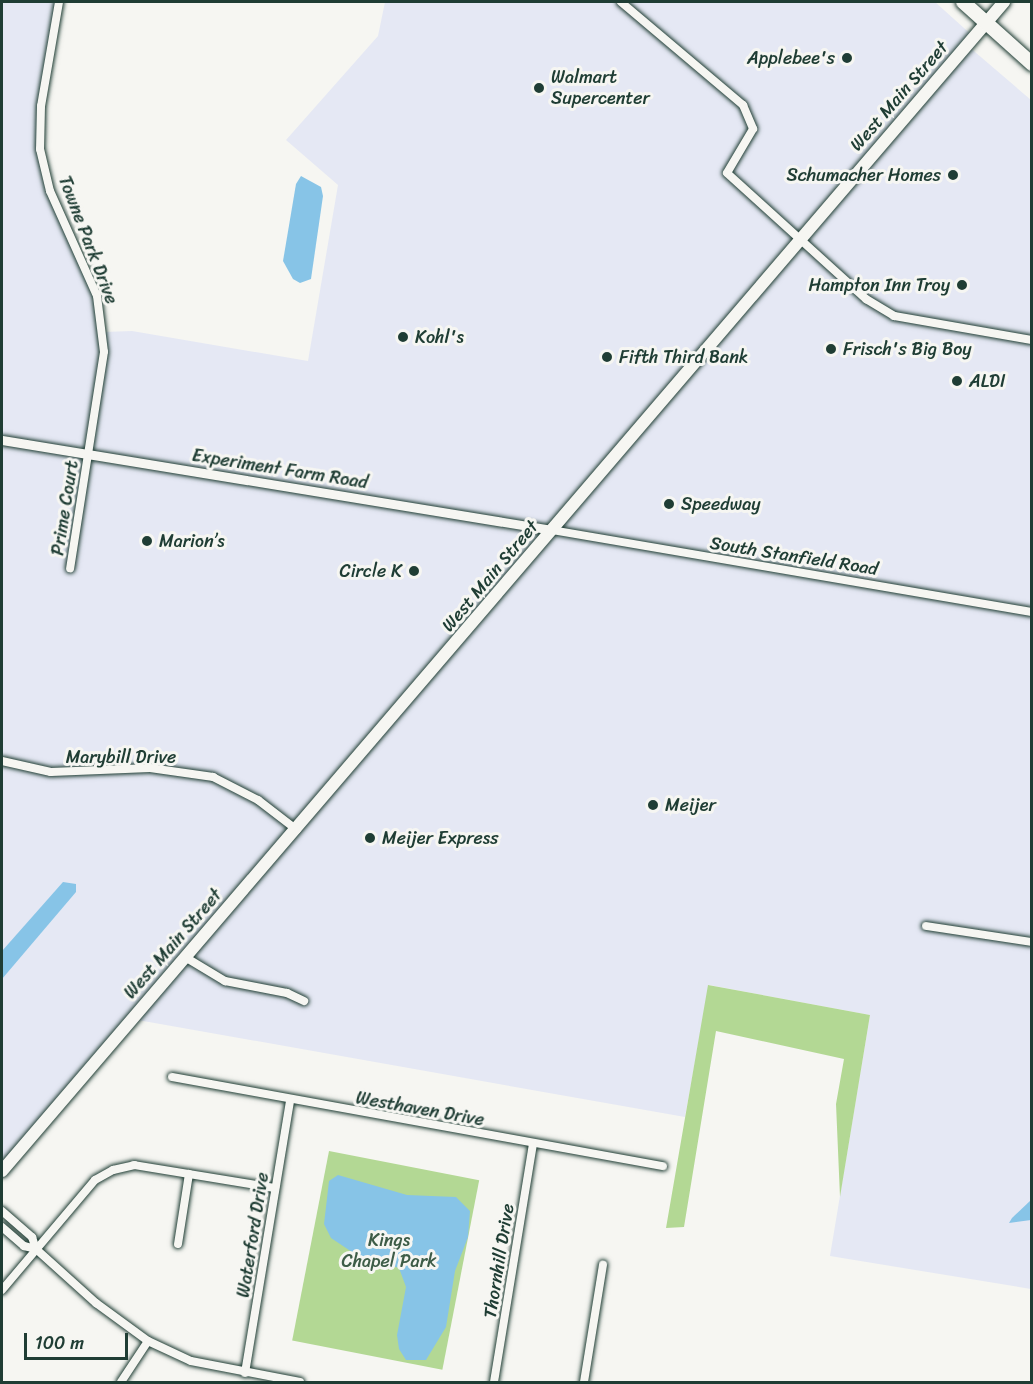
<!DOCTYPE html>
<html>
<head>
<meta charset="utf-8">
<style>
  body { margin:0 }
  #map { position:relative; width:1033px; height:1384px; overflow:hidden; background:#f6f6f2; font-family:Sriracha,sans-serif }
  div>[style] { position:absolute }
  .built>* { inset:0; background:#e5e8f4 }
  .green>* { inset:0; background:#b3d894; transform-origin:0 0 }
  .water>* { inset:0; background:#87c4e7 }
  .roads { filter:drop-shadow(0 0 2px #1f3d34) drop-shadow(0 0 2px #1f3d34) }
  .minor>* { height:8px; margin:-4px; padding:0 4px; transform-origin:4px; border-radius:4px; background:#f6f6f2 }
  .tertiary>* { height:9px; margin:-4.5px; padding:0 4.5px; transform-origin:4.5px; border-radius:4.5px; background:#f6f6f2 }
  .primary>* { height:12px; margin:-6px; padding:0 6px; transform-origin:6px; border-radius:6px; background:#f6f6f2 }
  .motorway>* { height:14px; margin:-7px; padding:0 7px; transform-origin:7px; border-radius:7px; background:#f6f6f2 }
  .dots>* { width:16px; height:16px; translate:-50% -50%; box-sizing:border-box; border:3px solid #f6f6f2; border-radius:50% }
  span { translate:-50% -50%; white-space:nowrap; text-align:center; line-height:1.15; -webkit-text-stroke:6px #f6f6f2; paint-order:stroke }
  .poi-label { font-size:18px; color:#1f3d34 }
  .right { translate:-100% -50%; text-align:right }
  .left { translate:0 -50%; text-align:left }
  .street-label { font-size:18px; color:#1f3d34 }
  .park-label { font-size:18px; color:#3d5c47 }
  .frame { position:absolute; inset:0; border:3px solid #1f3d34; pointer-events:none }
  .scale { position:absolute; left:24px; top:1333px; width:104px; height:27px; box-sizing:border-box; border:3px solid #1f3d34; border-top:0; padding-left:8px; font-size:18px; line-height:21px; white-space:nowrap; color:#1f3d34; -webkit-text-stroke:4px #f6f6f2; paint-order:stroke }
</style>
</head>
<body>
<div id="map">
  <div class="built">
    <i style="clip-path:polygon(2px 2px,59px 2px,41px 106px,45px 171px,97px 296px,104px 332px,132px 331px,308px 361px,338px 185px,286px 140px,378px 36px,385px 2px,935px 2px,974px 37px,968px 46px,1031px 100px,1031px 1289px,830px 1256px,870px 1015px,709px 985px,685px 1117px,132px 1019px,2px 1171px)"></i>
  </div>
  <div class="green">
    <i style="clip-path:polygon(708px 985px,870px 1015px,840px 1197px,836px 1104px,844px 1059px,716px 1031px,684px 1227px,666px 1228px)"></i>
    <i style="left:329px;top:1151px;width:153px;height:193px;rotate:11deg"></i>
  </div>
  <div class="water">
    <i style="clip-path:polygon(301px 176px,321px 187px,323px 196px,311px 279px,300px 283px,293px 279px,283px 261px,296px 184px)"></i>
    <i style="clip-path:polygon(63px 882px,76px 884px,76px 892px,2px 979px,2px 951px)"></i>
    <i style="clip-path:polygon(338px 1175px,407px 1195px,456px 1197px,470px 1211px,468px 1237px,455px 1271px,446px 1327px,426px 1360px,406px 1360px,399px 1349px,397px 1335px,406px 1287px,399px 1268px,355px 1254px,331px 1238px,324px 1224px,329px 1181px)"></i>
    <i style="clip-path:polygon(1031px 1200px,1031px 1220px,1009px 1223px,1012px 1218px)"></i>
  </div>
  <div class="roads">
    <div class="minor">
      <i style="left:59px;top:2px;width:106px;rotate:99.8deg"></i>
      <i style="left:41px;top:106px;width:43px;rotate:91.3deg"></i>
      <i style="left:40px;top:149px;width:43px;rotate:76.6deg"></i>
      <i style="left:50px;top:191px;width:115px;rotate:65.9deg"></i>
      <i style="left:97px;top:296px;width:56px;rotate:82.9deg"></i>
      <i style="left:104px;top:352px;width:219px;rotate:98.9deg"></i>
      <i style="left:621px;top:2px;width:160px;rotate:40.2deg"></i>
      <i style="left:743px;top:105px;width:26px;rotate:67deg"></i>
      <i style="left:753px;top:129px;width:51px;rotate:120.6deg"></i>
      <i style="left:727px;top:173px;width:188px;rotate:42.2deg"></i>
      <i style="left:866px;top:299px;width:33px;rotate:31deg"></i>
      <i style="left:894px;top:316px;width:140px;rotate:9.9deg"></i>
      <i style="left:552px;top:530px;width:487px;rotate:9.7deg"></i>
      <i style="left:2px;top:761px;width:50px;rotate:12.7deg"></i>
      <i style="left:51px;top:772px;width:99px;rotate:-2.3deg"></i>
      <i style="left:150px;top:768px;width:64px;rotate:8.1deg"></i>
      <i style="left:213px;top:777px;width:51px;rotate:27.1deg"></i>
      <i style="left:258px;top:800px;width:49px;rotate:37.6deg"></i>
      <i style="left:926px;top:926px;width:107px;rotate:8.6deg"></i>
      <i style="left:185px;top:957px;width:47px;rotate:31deg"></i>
      <i style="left:225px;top:981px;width:63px;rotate:11deg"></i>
      <i style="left:287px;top:993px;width:19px;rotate:25deg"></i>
      <i style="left:172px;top:1077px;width:499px;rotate:10.3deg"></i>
      <i style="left:2px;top:1211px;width:40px;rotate:41deg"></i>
      <i style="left:32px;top:1237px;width:13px;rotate:72deg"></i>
      <i style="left:2px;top:1227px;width:29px;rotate:41deg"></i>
      <i style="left:24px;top:1246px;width:12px;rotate:14deg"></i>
      <i style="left:36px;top:1249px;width:81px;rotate:42deg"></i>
      <i style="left:96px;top:1303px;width:64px;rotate:36.2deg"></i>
      <i style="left:148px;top:1341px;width:47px;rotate:24.9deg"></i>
      <i style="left:191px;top:1361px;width:111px;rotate:10.9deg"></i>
      <i style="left:178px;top:1244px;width:71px;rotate:-81.1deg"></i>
      <i style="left:2px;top:1290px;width:144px;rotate:-49.8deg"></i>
      <i style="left:95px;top:1180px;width:21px;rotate:-29deg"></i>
      <i style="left:113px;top:1170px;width:22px;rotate:-13deg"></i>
      <i style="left:134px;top:1165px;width:143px;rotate:9.3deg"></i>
      <i style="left:245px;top:1373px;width:276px;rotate:-80.6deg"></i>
      <i style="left:121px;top:1382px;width:49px;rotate:-56.6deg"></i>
      <i style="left:494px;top:1382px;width:240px;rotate:-80.7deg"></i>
      <i style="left:584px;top:1382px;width:119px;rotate:-80.8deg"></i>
    </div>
    <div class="tertiary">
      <i style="left:2px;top:440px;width:557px;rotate:9.29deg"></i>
    </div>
    <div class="primary">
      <i style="left:2px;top:1171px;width:1540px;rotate:-49.4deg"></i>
    </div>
    <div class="motorway">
      <i style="left:963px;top:2px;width:93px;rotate:41.9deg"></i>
    </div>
  </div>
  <div class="dots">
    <i style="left:847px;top:58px;background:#1f3d34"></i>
    <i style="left:539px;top:88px;background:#1f3d34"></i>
    <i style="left:953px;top:175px;background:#1f3d34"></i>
    <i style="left:962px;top:285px;background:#1f3d34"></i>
    <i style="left:403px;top:337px;background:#1f3d34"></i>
    <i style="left:831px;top:349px;background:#1f3d34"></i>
    <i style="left:607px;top:357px;background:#1f3d34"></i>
    <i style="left:957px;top:381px;background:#1f3d34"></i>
    <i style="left:669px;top:504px;background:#1f3d34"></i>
    <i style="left:147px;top:541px;background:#1f3d34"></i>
    <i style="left:414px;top:571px;background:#1f3d34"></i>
    <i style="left:653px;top:805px;background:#1f3d34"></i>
    <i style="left:370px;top:838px;background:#1f3d34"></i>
  </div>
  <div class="poi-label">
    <span class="right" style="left:835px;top:58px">Applebee's</span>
    <span class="left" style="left:551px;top:88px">Walmart<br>Supercenter</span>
    <span class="right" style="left:941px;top:175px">Schumacher Homes</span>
    <span class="right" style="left:950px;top:285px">Hampton Inn Troy</span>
    <span class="left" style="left:415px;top:337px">Kohl's</span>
    <span class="left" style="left:843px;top:349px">Frisch's Big Boy</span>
    <span class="left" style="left:619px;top:357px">Fifth Third Bank</span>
    <span class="left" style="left:969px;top:381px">ALDI</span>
    <span class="left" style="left:681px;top:504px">Speedway</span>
    <span class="left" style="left:159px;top:541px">Marion’s</span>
    <span class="right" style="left:402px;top:571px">Circle K</span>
    <span class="left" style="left:665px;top:805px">Meijer</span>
    <span class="left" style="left:382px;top:838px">Meijer Express</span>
  </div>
  <div class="street-label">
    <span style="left:899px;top:96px;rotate:-49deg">West Main Street</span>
    <span style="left:88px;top:240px;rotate:69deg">Towne Park Drive</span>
    <span style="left:280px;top:469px;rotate:9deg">Experiment Farm Road</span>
    <span style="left:65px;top:508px;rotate:-81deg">Prime Court</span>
    <span style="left:794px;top:556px;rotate:9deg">South Stanfield Road</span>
    <span style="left:490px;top:576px;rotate:-50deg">West Main Street</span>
    <span style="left:121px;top:757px">Marybill Drive</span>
    <span style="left:173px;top:944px;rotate:-49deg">West Main Street</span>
    <span style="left:420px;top:1109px;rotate:10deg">Westhaven Drive</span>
    <span style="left:253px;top:1235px;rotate:-81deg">Waterford Drive</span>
    <span style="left:499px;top:1261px;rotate:-81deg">Thornhill Drive</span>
  </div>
  <div class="park-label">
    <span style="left:389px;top:1251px">Kings<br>Chapel Park</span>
  </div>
  <div class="frame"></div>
  <div class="scale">100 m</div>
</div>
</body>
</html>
